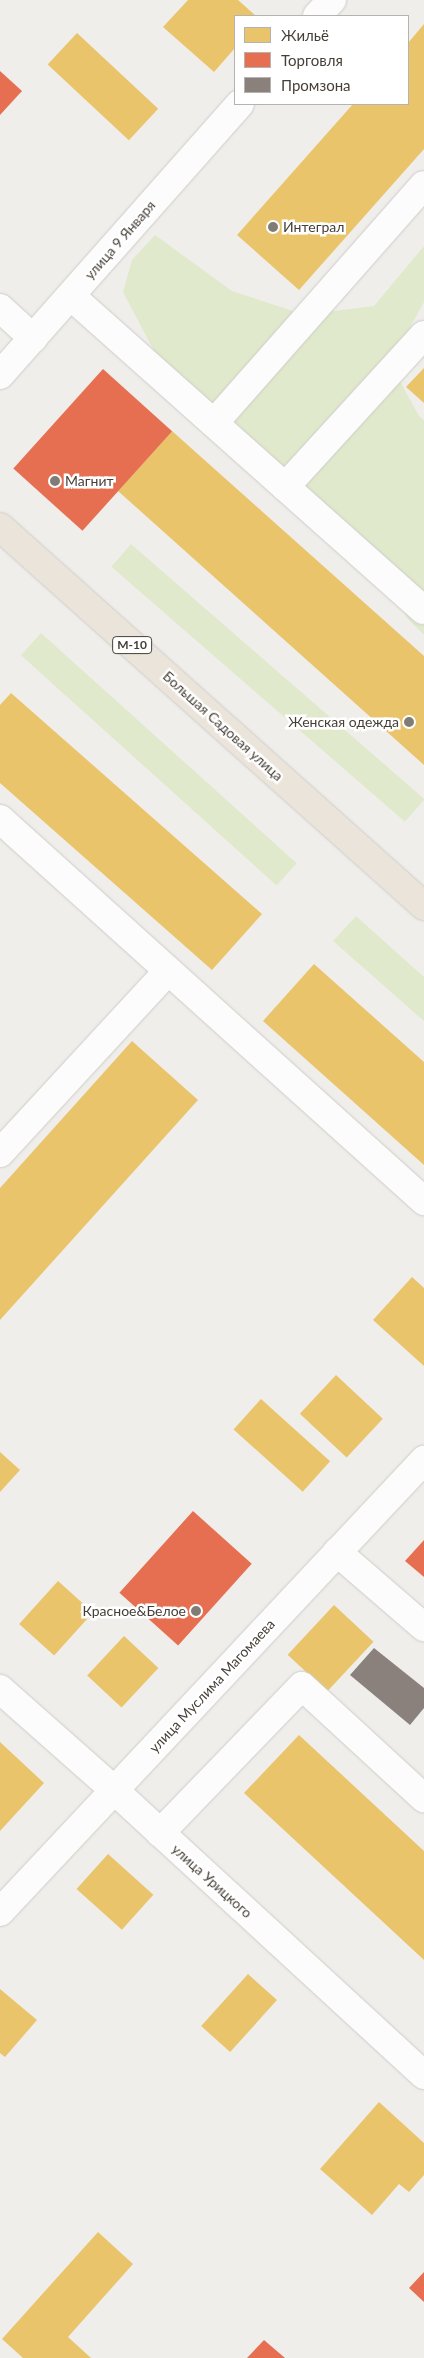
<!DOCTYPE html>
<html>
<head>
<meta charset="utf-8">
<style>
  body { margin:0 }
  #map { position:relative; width:424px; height:2358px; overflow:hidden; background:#f0eeeb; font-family:Lato,sans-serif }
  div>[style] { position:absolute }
  .green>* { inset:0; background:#e0e9cc; transform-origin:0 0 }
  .homes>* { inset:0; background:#e9c46a; transform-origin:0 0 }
  .shops>* { inset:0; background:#e76f51; transform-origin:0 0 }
  .industry>* { inset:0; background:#8a817c }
  .roads { filter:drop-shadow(0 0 1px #ceccc8) drop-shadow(0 0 1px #ceccc8) }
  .minor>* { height:28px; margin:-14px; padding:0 14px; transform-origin:14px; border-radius:14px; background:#fdfcfc }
  .highway>* { height:28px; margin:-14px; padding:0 14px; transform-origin:14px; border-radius:14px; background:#ebe4da }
  .dots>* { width:14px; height:14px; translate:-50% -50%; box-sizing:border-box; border:2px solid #fff; border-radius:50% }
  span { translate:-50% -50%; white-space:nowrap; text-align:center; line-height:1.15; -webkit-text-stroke:5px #fff; paint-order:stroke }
  .shield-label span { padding:1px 4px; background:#fff; border:1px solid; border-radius:4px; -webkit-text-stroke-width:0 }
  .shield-label { font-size:12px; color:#463f37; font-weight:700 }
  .poi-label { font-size:14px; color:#463f37 }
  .left { translate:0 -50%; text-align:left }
  .right { translate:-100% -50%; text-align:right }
  .street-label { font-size:14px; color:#463f37 }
  .legend { position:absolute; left:234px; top:15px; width:175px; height:90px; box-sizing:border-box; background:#fff; border:1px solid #b5b2af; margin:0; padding:6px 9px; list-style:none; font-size:15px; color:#463f37 }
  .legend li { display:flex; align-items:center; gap:10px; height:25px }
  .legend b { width:25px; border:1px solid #b5b2af }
</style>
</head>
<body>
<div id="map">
  <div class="green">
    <i style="clip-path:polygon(155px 235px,232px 291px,293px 311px,326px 312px,374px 306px,424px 246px,424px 302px,401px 344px,397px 376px,419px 416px,424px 420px,424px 635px,407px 618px,377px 560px,190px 412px,154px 351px,123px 292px,132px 260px)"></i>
    <i style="left:131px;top:544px;width:389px;height:30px;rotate:41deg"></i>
    <i style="left:41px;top:633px;width:344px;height:30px;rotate:42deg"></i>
    <i style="clip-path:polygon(356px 916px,424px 977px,424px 1021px,333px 941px)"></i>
  </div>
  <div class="homes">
    <i style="clip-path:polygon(188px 0,238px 0,256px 16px,235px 16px,235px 48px,214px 72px,163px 27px)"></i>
    <i style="clip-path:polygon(424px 24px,424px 149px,299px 290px,237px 235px,353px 104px,408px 104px,408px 43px)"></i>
    <i style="left:77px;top:33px;width:111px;height:43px;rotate:43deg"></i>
    <i style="clip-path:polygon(424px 368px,424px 403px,406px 387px)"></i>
    <i style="clip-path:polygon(172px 431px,424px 656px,424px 765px,118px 491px)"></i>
    <i style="clip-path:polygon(11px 693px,262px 914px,212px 970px,0 783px,0 705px)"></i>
    <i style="clip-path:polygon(314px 964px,424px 1062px,424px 1165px,263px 1021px)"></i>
    <i style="clip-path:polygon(132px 1041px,198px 1100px,0 1320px,0 1188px)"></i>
    <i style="clip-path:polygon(412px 1277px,424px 1288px,424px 1366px,373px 1320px)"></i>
    <i style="left:336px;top:1375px;width:64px;height:53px;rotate:43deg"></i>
    <i style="left:261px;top:1399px;width:93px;height:41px;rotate:42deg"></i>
    <i style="clip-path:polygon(0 1452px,20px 1470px,0 1492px)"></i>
    <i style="left:58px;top:1581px;width:47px;height:58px;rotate:42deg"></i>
    <i style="left:334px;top:1605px;width:54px;height:68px;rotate:43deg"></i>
    <i style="left:124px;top:1636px;width:47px;height:54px;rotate:43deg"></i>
    <i style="clip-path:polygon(299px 1735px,424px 1851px,424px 1960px,244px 1793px)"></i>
    <i style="clip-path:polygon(0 1742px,44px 1783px,0 1831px)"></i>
    <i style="left:108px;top:1854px;width:61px;height:47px;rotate:42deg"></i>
    <i style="left:248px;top:1974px;width:39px;height:70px;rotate:42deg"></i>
    <i style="clip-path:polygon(0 1989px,37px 2020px,5px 2057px,0 2053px)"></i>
    <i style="clip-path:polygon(379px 2102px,424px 2143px,424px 2175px,409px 2192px,399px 2184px,372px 2215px,320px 2169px)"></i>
    <i style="clip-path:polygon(98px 2232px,133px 2264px,68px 2337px,91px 2358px,23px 2358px,2px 2339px)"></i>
  </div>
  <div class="shops">
    <i style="clip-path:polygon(0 71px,22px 91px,0 115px)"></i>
    <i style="left:103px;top:369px;width:93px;height:134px;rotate:42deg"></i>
    <i style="left:193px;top:1511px;width:79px;height:110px;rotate:42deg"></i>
    <i style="clip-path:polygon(424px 1540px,424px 1577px,405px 1561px)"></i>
    <i style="clip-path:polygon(424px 2272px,424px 2302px,409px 2288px)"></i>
    <i style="clip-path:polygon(264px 2340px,285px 2358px,247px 2358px)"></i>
  </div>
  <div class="industry">
    <i style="clip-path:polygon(374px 1648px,424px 1688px,424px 1708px,410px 1725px,350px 1675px)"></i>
  </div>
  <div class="roads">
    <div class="minor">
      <i style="left:317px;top:16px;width:22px;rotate:-47deg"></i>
      <i style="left:71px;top:296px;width:472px;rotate:41.7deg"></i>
      <i style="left:0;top:308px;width:45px;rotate:42.3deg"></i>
      <i style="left:0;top:375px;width:362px;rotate:-48.5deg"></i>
      <i style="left:214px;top:423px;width:317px;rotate:-48.6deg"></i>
      <i style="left:285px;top:487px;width:206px;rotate:-47.6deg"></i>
      <i style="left:0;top:819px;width:571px;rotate:42.02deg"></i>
      <i style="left:0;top:1153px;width:248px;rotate:-47.3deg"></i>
      <i style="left:337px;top:1552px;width:115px;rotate:40.8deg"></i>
      <i style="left:0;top:1689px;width:152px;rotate:41.5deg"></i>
      <i style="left:114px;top:1790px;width:421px;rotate:42.6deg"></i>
      <i style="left:160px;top:1833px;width:204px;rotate:-46deg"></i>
      <i style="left:302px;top:1686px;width:166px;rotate:42.6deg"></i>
      <i style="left:0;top:1912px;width:620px;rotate:-46.83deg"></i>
    </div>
    <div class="highway">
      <i style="left:0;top:527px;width:569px;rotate:41.79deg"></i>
    </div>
  </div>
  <div class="dots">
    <i style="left:273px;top:227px;background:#827c76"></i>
    <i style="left:55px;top:481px;background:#827c76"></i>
    <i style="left:409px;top:722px;background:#827c76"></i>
    <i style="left:196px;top:1611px;background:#827c76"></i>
  </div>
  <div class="shield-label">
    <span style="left:132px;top:645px">М-10</span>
  </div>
  <div class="poi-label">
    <span class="left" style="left:283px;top:227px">Интеграл</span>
    <span class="left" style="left:65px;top:481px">Магнит</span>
    <span class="right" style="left:399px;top:722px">Женская одежда</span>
    <span class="right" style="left:186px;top:1611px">Красное&amp;Белое</span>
  </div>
  <div class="street-label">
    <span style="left:120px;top:240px;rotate:-49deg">улица 9 Января</span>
    <span style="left:223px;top:726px;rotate:42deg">Большая Садовая улица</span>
    <span style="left:212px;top:1686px;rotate:-47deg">улица Муслима Магомаева</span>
    <span style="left:212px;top:1881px;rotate:42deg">улица Урицкого</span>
  </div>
  <ul class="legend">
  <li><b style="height:14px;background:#e9c46a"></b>Жильё</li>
  <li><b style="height:14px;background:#e76f51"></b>Торговля</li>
  <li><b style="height:14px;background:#8a817c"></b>Промзона</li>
  </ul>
</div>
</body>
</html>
